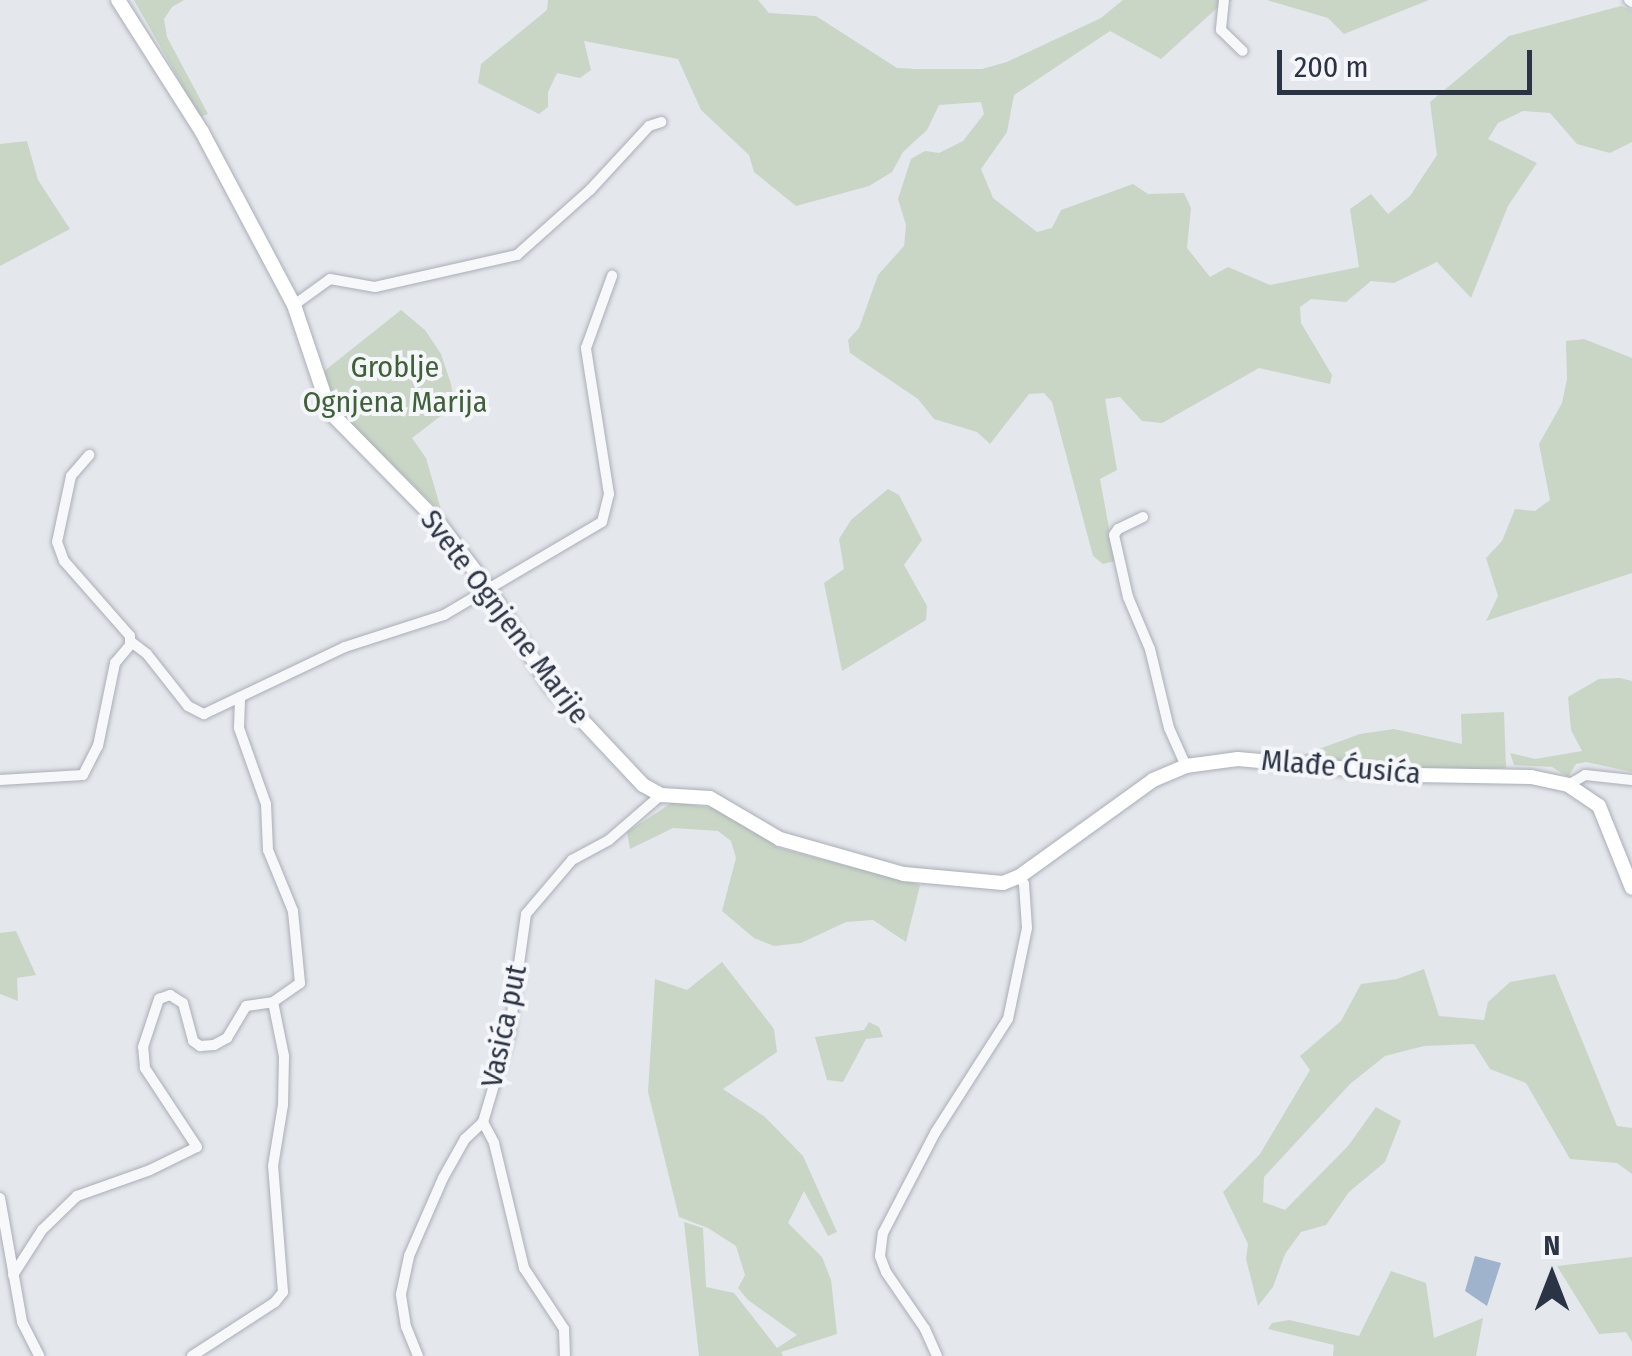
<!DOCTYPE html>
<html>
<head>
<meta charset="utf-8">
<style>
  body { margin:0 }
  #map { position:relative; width:1632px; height:1356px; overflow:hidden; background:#e4e7ec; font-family:"Fira Sans Condensed",sans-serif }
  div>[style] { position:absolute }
  .green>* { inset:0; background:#c9d6c5 }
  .water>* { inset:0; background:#9fb4cc }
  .roads { filter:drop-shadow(0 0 2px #a9aeb7) drop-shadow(0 0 2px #a9aeb7) }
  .street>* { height:10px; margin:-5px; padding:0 5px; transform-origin:5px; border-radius:5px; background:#f7f8fa }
  .secondary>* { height:14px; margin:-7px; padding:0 7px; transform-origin:7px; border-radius:7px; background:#fff }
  span { translate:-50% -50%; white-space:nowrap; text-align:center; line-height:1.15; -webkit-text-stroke:8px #f4f6f9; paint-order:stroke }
  .park-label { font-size:30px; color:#3f6138 }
  .street-label { font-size:30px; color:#2b3445 }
  .north { position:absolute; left:1502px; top:1226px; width:100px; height:100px; -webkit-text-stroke:8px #f4f6f9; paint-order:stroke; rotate:0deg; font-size:28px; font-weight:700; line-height:40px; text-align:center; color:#2b3445 }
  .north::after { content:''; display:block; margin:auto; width:35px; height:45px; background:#2b3445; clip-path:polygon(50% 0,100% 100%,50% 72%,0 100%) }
  .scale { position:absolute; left:1277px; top:50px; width:255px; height:45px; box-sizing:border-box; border:5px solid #2b3445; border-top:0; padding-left:12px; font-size:30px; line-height:35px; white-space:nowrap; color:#2b3445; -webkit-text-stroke:8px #f4f6f9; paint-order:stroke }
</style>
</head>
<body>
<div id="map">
  <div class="green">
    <i style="clip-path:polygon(134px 0,184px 0,172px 7px,164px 19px,167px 37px,208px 114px,200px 117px)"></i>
    <i style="clip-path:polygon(548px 0,758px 0,769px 13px,816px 16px,897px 68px,916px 69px,982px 69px,1007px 62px,1101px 18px,1123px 0,1233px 0,1217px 8px,1161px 59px,1110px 31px,1014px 95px,1007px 132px,981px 169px,993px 198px,1037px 232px,1052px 228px,1061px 210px,1133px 184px,1148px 194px,1184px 193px,1191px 208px,1187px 248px,1210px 277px,1228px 267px,1270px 285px,1359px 267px,1350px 209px,1371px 194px,1388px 214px,1410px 196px,1437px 155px,1430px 102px,1509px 36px,1621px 6px,1632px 10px,1632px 142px,1610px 153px,1577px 144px,1550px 113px,1523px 111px,1498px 123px,1488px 139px,1537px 163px,1508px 206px,1471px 298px,1437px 262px,1394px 283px,1371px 281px,1346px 302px,1311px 299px,1300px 307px,1301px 323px,1332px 375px,1330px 384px,1259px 368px,1162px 423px,1142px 421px,1120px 397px,1105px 399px,1117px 470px,1100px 479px,1115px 561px,1103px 564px,1093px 556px,1052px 402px,1044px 393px,1029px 394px,990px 444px,977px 432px,934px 419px,918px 399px,850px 353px,848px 340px,859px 328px,878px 275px,904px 246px,906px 225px,898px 199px,911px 159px,925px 151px,939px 153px,963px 141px,984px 114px,981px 102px,939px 105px,927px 130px,903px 152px,892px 172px,869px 186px,796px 206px,754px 172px,749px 155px,701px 110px,678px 59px,584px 41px,591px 70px,580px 78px,557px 73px,548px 92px,548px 107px,539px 114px,478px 83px,481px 64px,547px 10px)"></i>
    <i style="clip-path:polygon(1267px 0,1429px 0,1344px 34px,1328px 18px)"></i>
    <i style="clip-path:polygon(27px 141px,38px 180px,70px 229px,0 266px,0 144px)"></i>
    <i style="clip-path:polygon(401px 310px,425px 330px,441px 354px,451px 384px,455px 405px,412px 438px,426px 458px,442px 513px,336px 410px,323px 372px)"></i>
    <i style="clip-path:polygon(1584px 339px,1632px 358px,1632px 573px,1486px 621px,1498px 596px,1486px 558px,1502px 541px,1515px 509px,1535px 511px,1550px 500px,1539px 444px,1562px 403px,1567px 379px,1566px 341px)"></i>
    <i style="clip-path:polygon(888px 489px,899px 495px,922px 540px,904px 565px,927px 606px,926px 620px,842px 671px,824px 583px,844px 569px,839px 539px,851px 520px)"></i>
    <i style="clip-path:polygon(1620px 678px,1632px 681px,1632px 772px,1586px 762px,1576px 764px,1568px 777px,1552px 767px,1514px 765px,1510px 753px,1535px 759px,1582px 751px,1571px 730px,1568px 697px,1599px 679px)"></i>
    <i style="clip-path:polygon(1504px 712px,1506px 768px,1419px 771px,1297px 757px,1360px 734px,1394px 729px,1462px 744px,1461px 714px)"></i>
    <i style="clip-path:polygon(673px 802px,719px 809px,779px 848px,920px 885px,906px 942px,873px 920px,846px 922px,801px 943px,774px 946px,754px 938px,722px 911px,736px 858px,731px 841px,718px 831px,673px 828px,630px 849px,627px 832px)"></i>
    <i style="clip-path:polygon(16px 931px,36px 975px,17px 978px,18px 1001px,0 994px,0 933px)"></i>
    <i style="clip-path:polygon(722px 962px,774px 1029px,777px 1052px,723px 1089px,765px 1117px,803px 1156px,837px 1232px,828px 1236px,804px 1191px,788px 1223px,822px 1257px,831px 1280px,837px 1334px,781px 1352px,783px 1356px,699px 1356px,684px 1222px,703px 1228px,706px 1287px,734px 1293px,777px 1348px,797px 1335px,748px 1300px,738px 1288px,745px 1275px,736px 1246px,708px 1228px,679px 1217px,648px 1092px,655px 979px,687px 990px)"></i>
    <i style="clip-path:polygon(1424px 969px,1439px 1016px,1484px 1020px,1488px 1002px,1510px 982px,1555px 974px,1617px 1126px,1632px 1128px,1632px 1174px,1617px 1163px,1570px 1159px,1526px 1083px,1490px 1069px,1474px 1044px,1424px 1046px,1385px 1056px,1350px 1084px,1264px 1177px,1263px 1202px,1285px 1210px,1348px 1146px,1376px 1107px,1401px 1121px,1385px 1162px,1349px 1192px,1326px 1225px,1301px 1232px,1285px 1254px,1273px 1287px,1258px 1306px,1246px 1259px,1248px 1244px,1223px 1192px,1260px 1154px,1310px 1070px,1300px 1056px,1341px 1021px,1361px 984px,1397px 979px)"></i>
    <i style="clip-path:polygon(869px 1022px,879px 1027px,883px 1037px,866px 1039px,843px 1082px,827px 1080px,815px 1037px,864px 1030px)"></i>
    <i style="clip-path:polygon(1632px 1257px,1632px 1342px,1626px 1332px,1599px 1334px,1557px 1266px)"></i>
    <i style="clip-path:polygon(1391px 1271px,1426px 1283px,1434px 1338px,1483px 1318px,1476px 1356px,1333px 1356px,1334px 1345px,1268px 1329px,1272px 1323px,1289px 1320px,1359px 1336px)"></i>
  </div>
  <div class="water">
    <i style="clip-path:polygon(1475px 1256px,1501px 1263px,1487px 1306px,1465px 1291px)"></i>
  </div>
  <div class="roads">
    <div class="street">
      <i style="left:1224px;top:0;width:30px;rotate:96deg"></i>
      <i style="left:1221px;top:30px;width:30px;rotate:44deg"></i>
      <i style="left:1629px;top:0;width:4px;rotate:34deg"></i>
      <i style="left:294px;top:305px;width:44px;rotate:-35.8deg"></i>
      <i style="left:330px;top:279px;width:46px;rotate:10.1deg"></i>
      <i style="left:375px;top:287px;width:146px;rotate:-12.7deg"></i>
      <i style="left:517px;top:255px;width:98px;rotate:-41.7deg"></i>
      <i style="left:590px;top:190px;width:87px;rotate:-47.3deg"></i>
      <i style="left:649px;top:126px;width:13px;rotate:-18deg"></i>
      <i style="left:1143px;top:517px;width:28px;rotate:154deg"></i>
      <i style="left:1118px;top:529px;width:7px;rotate:124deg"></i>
      <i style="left:1114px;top:535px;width:64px;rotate:77.3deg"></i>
      <i style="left:1128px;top:597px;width:56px;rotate:67.1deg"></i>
      <i style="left:1150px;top:649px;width:81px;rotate:76.5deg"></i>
      <i style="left:1169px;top:728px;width:42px;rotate:65.9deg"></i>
      <i style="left:130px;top:641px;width:21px;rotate:37deg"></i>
      <i style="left:147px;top:654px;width:66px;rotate:51.7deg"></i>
      <i style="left:188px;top:706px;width:18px;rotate:27deg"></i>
      <i style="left:204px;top:714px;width:156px;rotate:-25.4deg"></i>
      <i style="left:345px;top:647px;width:104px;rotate:-17.9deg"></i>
      <i style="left:444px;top:615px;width:183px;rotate:-30.5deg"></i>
      <i style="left:602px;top:522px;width:29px;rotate:-76deg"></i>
      <i style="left:609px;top:494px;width:148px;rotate:-99deg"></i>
      <i style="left:586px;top:348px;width:77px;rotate:-70.1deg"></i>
      <i style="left:0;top:780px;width:83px;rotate:-3.4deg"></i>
      <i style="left:83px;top:775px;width:33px;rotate:-63deg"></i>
      <i style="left:98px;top:746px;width:85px;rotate:-78.4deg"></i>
      <i style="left:115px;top:663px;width:23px;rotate:-50deg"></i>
      <i style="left:130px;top:645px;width:9px;rotate:-90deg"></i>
      <i style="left:130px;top:636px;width:100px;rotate:-131.3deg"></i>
      <i style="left:64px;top:561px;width:20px;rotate:-110deg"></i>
      <i style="left:57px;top:542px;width:67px;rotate:-78deg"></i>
      <i style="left:71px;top:476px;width:28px;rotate:-49deg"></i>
      <i style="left:1568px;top:785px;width:20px;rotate:-30deg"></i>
      <i style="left:1585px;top:775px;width:47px;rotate:6.1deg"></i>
      <i style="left:483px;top:1122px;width:24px;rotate:62deg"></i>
      <i style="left:494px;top:1143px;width:129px;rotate:76.5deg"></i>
      <i style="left:524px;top:1268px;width:73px;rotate:56.7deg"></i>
      <i style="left:564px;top:1329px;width:27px;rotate:88deg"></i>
      <i style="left:0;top:1198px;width:126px;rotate:79.9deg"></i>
      <i style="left:22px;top:1322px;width:38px;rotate:63deg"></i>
      <i style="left:13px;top:1275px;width:54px;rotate:-57.2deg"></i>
      <i style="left:42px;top:1230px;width:49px;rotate:-44.2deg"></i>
      <i style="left:77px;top:1196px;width:77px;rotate:-19.6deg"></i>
      <i style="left:150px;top:1170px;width:52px;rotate:-26.1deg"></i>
      <i style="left:197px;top:1147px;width:95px;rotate:-123.4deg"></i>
      <i style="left:145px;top:1068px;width:21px;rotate:-95deg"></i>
      <i style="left:143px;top:1047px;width:51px;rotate:-71.6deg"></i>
      <i style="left:159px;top:999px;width:12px;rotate:-20deg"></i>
      <i style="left:170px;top:995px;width:15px;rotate:32deg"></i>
      <i style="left:183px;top:1003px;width:39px;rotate:75deg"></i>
      <i style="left:193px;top:1041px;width:9px;rotate:36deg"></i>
      <i style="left:200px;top:1046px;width:14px;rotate:-4deg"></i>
      <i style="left:214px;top:1045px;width:15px;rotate:-28deg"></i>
      <i style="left:227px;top:1038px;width:37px;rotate:-59deg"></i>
      <i style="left:246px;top:1006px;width:27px;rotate:-8deg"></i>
      <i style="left:273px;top:1002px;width:33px;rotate:-35deg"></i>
      <i style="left:300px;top:983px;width:72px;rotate:-95.6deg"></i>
      <i style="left:293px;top:911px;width:66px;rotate:-112.3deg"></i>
      <i style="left:268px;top:850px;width:46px;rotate:-92.5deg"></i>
      <i style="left:266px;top:804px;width:81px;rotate:-109.6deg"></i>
      <i style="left:239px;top:728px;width:31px;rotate:-88deg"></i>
      <i style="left:192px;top:1356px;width:99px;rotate:-33deg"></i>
      <i style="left:275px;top:1302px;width:13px;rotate:-51deg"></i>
      <i style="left:283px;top:1292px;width:126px;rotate:-94.5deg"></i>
      <i style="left:273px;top:1166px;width:62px;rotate:-80.7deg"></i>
      <i style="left:283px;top:1105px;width:49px;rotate:-88.8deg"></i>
      <i style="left:284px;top:1056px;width:55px;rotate:-101.5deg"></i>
      <i style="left:418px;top:1356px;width:31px;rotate:-112deg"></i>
      <i style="left:406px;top:1327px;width:33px;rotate:-99deg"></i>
      <i style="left:401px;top:1294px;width:39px;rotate:-78deg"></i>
      <i style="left:409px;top:1256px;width:85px;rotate:-66.4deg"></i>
      <i style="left:443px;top:1178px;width:45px;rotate:-60.6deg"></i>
      <i style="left:465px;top:1139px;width:25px;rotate:-43deg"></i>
      <i style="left:483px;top:1122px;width:91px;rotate:-73.4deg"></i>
      <i style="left:509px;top:1035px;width:122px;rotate:-82deg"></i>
      <i style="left:526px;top:914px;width:71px;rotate:-49.6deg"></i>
      <i style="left:572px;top:860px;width:42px;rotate:-28.4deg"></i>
      <i style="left:609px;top:840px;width:69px;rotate:-40.9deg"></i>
      <i style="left:937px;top:1356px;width:30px;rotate:-114deg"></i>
      <i style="left:925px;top:1329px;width:69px;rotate:-124.4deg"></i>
      <i style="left:886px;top:1272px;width:17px;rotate:-111deg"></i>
      <i style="left:880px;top:1256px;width:23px;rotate:-83deg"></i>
      <i style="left:883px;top:1233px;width:113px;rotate:-62.5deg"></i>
      <i style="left:935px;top:1133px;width:135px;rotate:-57.4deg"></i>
      <i style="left:1008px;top:1019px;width:93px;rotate:-78.2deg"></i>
      <i style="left:1027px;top:928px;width:44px;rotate:-93.9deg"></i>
      <i style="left:1024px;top:884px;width:9px;rotate:-117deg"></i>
    </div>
    <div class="secondary">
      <i style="left:118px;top:0;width:156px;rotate:57.5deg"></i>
      <i style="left:202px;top:132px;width:196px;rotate:62deg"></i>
      <i style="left:294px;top:305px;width:113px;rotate:71.4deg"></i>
      <i style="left:330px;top:412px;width:154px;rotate:45.5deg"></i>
      <i style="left:438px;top:522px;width:83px;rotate:52.9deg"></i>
      <i style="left:488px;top:588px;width:116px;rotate:57.7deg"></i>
      <i style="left:550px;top:686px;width:136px;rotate:46.8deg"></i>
      <i style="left:643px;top:785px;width:21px;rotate:29deg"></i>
      <i style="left:661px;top:795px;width:49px;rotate:3.5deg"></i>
      <i style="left:710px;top:798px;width:81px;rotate:30.4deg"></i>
      <i style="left:780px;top:839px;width:129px;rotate:15.8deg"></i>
      <i style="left:904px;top:874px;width:99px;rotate:5.2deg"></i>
      <i style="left:1003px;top:883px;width:18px;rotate:-22deg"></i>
      <i style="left:1020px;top:876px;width:164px;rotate:-35.8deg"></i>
      <i style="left:1153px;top:780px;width:36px;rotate:-23deg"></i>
      <i style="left:1186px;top:766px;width:52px;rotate:-7.7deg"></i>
      <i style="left:1238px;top:759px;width:179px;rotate:5.1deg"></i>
      <i style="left:1416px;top:775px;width:115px;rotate:1deg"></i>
      <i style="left:1531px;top:777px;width:38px;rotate:12deg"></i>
      <i style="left:1568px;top:785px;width:37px;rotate:34deg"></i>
      <i style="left:1599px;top:806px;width:88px;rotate:68.1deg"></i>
    </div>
  </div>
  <div class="park-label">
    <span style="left:395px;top:384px">Groblje<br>Ognjena Marija</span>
  </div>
  <div class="street-label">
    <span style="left:505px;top:617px;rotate:53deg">Svete Ognjene Marije</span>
    <span style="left:1341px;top:767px;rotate:5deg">Mlađe Ćusića</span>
    <span style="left:504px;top:1026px;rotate:-78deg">Vasića put</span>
  </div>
  <div class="north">N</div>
  <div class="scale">200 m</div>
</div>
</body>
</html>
